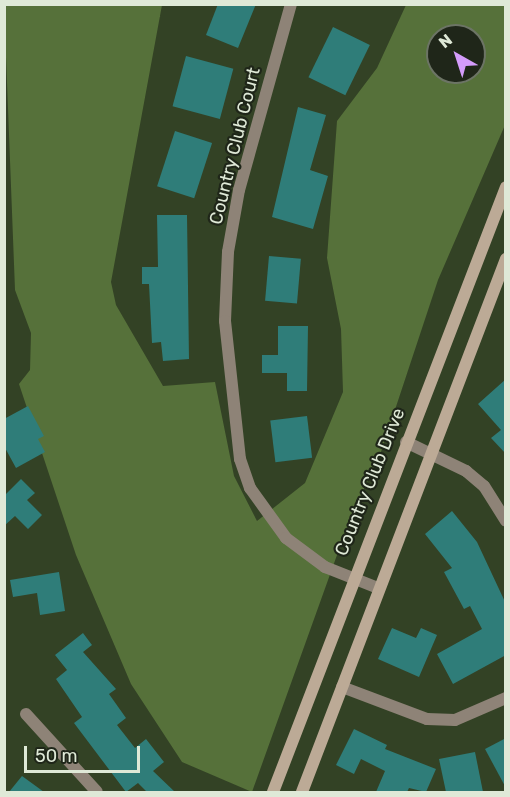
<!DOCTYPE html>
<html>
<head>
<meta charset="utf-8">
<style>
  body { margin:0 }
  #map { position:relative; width:510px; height:797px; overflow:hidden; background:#334225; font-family:Rubik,sans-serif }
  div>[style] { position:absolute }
  .green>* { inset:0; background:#56713a }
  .building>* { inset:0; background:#2f7d79; transform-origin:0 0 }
  .street>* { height:12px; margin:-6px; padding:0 6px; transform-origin:6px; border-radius:6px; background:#8e8377 }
  .secondary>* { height:12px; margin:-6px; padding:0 6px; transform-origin:6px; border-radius:6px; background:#bcaa96 }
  span { translate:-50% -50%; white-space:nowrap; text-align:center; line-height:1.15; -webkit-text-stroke:4.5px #1f2619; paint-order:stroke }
  .street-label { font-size:18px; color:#dfe9d7 }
  .frame { position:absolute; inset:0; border:6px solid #dfe9d7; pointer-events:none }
  .north { position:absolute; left:426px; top:24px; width:60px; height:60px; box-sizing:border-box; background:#1f2619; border:2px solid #6c7465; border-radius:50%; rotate:321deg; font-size:16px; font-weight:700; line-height:24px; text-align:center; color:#dfe9d7 }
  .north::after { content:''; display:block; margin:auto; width:21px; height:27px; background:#d49cfb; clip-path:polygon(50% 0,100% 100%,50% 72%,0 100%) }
  .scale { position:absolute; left:24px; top:746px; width:116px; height:27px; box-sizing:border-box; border:3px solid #dfe9d7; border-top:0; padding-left:8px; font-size:18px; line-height:21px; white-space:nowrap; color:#dfe9d7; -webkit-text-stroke:4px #1f2619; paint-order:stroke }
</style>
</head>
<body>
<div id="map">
  <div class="green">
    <i style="clip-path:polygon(evenodd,4px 5px,162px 5px,111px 282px,116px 305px,163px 386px,215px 382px,234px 476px,257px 521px,305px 483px,343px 392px,341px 329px,327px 258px,337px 121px,377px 68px,406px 5px,505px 5px,505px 125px,438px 280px,380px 455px,351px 516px,252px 792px,182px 762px,131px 684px,76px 555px,19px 384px,30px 370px,31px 333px,15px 290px,4px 5px,438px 36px,474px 36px,474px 72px,438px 72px,438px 36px)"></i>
  </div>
  <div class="building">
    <i style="clip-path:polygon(218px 4px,256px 4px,238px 48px,206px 35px)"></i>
    <i style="left:333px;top:27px;width:41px;height:56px;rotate:26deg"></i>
    <i style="left:186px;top:56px;width:49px;height:52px;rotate:15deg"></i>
    <i style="clip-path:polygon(298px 107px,326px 115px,310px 170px,328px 176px,313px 229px,272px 217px)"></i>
    <i style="left:175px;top:131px;width:39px;height:58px;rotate:18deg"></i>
    <i style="clip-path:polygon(157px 215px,187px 215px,189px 359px,163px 361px,161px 342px,152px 343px,149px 284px,142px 284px,142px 267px,158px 267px)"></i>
    <i style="left:269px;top:256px;width:32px;height:45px;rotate:5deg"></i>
    <i style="clip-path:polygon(278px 326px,308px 326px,307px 391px,287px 391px,287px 373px,262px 373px,262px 355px,278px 355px)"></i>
    <i style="clip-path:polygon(506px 379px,506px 454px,491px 438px,501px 430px,478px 404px)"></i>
    <i style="clip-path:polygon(28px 406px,44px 436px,38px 439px,45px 452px,16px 468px,4px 446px,4px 419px)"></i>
    <i style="left:307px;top:416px;width:42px;height:37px;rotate:83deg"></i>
    <i style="clip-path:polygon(21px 479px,35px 493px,27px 500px,42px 515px,28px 529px,15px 516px,4px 526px,4px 496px)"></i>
    <i style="clip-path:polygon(452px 511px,477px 542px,506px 604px,506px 655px,453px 684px,437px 654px,482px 629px,470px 606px,464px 609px,444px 572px,452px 568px,425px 534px)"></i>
    <i style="clip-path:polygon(59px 572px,65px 611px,40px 615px,37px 593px,13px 597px,10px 580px)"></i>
    <i style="clip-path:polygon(392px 628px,416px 638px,421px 628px,437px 635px,419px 677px,378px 659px)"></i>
    <i style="clip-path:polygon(83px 633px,92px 645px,83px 652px,116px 689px,109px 694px,126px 718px,117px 725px,135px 748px,146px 739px,164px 762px,153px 771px,175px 792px,147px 792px,138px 783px,126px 792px,74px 723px,82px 717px,56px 679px,67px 670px,55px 655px)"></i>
    <i style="clip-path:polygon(354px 729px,387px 745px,385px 749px,436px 769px,426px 792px,409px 788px,407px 792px,376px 792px,385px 771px,361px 759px,354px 774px,336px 765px)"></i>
    <i style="clip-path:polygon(506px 738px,506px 788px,485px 749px)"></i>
    <i style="clip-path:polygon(475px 752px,483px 792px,446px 792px,439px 759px)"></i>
    <i style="clip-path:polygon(22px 776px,44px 792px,9px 792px)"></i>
  </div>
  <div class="street">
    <i style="left:291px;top:4px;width:193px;rotate:105.6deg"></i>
    <i style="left:239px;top:190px;width:63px;rotate:100.1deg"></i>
    <i style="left:228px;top:252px;width:69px;rotate:92.5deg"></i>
    <i style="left:225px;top:321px;width:139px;rotate:83.8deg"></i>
    <i style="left:240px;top:459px;width:31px;rotate:71deg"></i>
    <i style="left:250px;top:488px;width:62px;rotate:54.2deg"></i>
    <i style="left:286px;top:538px;width:49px;rotate:36.6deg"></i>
    <i style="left:325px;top:567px;width:57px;rotate:21.6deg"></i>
    <i style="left:406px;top:442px;width:67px;rotate:25.8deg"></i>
    <i style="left:466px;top:471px;width:23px;rotate:40deg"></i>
    <i style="left:484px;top:486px;width:41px;rotate:57.8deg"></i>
    <i style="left:342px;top:687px;width:91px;rotate:20.6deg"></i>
    <i style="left:427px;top:719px;width:28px;rotate:2deg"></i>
    <i style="left:455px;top:720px;width:56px;rotate:-23.3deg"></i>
    <i style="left:26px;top:714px;width:105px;rotate:47.7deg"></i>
  </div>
  <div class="secondary">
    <i style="left:273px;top:792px;width:648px;rotate:-68.94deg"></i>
    <i style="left:302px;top:792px;width:571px;rotate:-69.06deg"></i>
  </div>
  <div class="street-label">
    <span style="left:235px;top:146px;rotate:-76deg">Country Club Court</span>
    <span style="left:370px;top:482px;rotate:-68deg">Country Club Drive</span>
  </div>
  <div class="frame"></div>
  <div class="north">N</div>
  <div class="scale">50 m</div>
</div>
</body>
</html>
